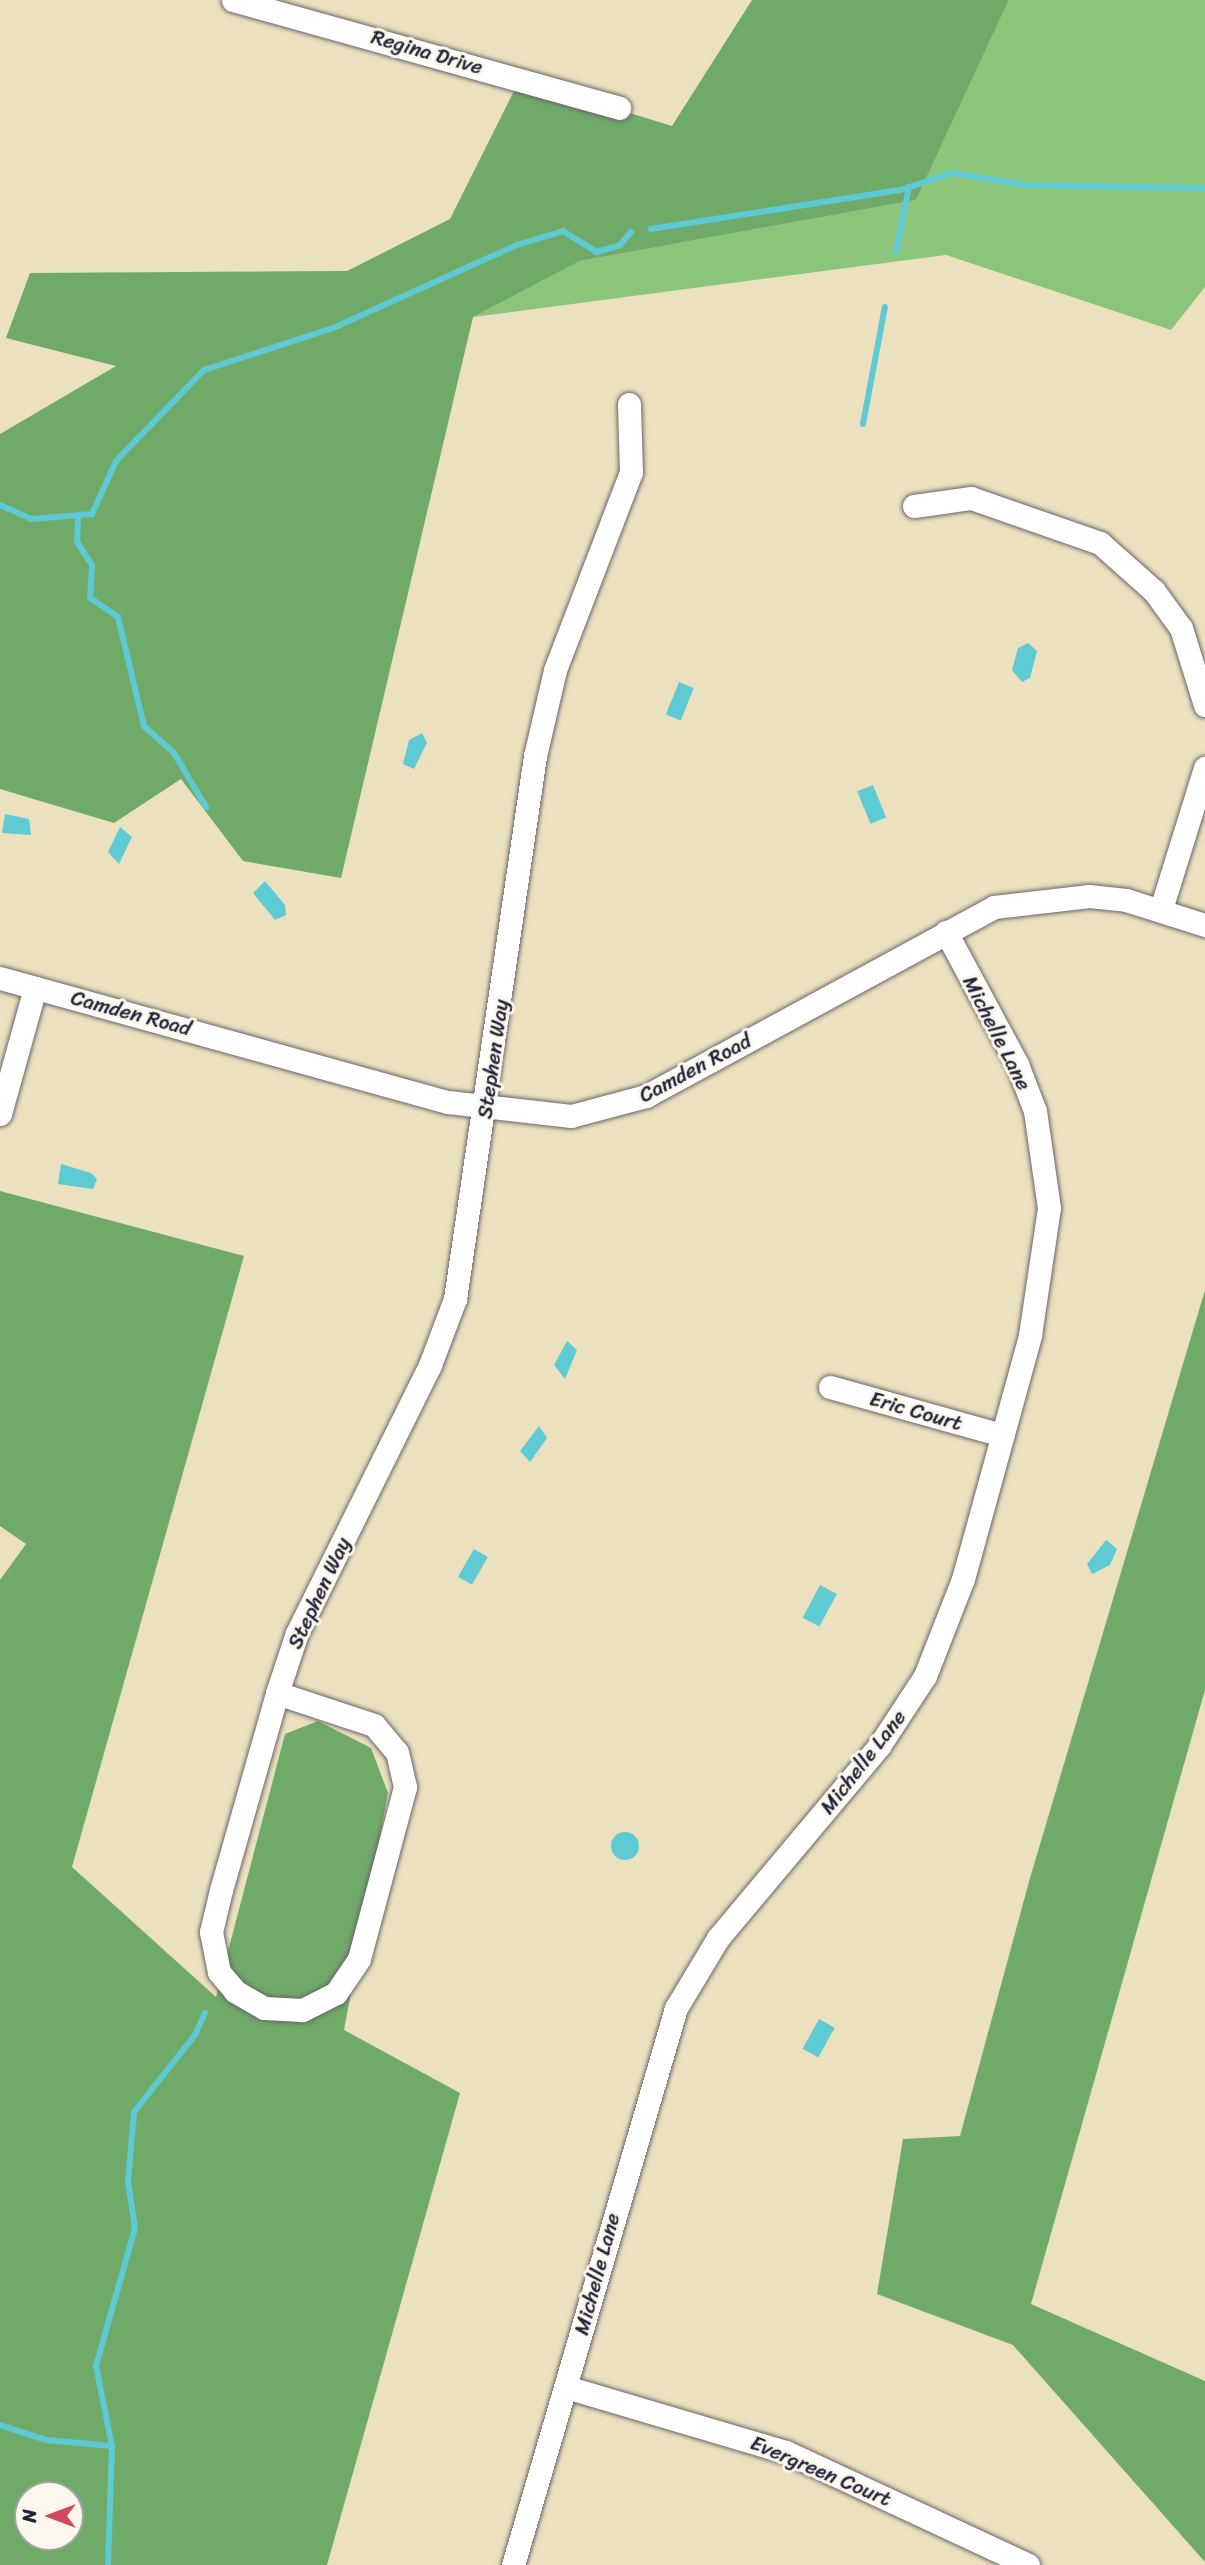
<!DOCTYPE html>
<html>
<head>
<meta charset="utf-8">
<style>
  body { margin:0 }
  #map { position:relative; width:1205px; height:2565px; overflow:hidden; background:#ece1bf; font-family:Sriracha,sans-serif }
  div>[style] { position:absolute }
  .green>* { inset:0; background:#8ac579 }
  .forest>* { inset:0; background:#6faa69 }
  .water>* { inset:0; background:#5dcad4; transform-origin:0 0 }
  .round { border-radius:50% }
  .stream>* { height:6px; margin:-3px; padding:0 3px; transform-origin:3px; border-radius:3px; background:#5dcad4 }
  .roads { filter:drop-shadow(0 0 2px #696569) drop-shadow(0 0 2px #696569) }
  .street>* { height:23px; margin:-11.5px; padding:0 11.5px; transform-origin:11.5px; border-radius:11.5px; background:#fff }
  span { translate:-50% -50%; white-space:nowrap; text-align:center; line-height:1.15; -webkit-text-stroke:6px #fbf7ec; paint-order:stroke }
  .street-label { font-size:21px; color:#22223b }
  .north { position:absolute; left:14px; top:2481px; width:70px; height:70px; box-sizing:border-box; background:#fbf7ec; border:2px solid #a4a2a5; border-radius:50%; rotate:270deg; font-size:19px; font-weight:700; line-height:28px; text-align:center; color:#22223b }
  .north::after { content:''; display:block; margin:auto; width:24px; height:32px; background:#d1495b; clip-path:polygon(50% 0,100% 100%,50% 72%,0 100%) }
</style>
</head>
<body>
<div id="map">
  <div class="green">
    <i style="clip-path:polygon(1009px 0,1205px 0,1205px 287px,1171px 330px,946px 255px,473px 317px,580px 261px,916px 200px)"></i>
  </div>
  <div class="forest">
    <i style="clip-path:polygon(752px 0,1009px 0,916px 200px,580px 261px,473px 317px,341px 878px,243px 861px,181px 779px,114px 823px,0 789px,0 434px,116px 366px,6px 338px,30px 273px,347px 271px,450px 219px,520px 79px,672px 126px)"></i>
    <i style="clip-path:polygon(evenodd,0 1191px,244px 1256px,72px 1867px,216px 1997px,285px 1734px,318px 1721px,371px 1748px,388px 1793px,344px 2030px,460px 2093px,327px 2565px,0 2565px,0 1580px,26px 1544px,0 1526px,0 1191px,28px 2495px,70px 2495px,70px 2537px,28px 2537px,28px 2495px)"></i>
    <i style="clip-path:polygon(1205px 1290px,1205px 1690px,1031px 2304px,1205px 2381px,1205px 2562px,1013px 2345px,877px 2294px,903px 2139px,960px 2136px,1030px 1878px)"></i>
  </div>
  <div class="water">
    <i style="clip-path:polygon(1028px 643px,1037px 651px,1030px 678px,1022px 682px,1012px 670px,1018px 648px)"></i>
    <i style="left:679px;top:682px;width:16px;height:35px;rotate:22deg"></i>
    <i style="clip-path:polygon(422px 733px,427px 743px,414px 769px,403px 764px,409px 740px)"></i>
    <i style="left:873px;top:785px;width:35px;height:17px;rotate:68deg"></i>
    <i style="clip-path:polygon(5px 814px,29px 819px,31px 835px,2px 833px)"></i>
    <i style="clip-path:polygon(120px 827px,132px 837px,119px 864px,108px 852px)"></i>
    <i style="clip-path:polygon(265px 881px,285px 905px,286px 915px,275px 920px,253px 893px)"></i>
    <i style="clip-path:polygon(61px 1164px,91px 1173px,97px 1179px,93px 1189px,58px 1184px)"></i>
    <i style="clip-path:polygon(567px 1341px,577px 1350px,565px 1379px,554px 1365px)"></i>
    <i style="clip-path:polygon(539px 1426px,547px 1438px,530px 1462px,520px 1451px)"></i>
    <i style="clip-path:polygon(1106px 1540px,1117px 1549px,1110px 1565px,1092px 1574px,1087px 1564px)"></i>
    <i style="left:474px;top:1549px;width:16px;height:32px;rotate:30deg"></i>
    <i style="left:820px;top:1585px;width:19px;height:37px;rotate:28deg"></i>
    <i class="round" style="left:611px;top:1832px;width:28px;height:28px"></i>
    <i style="left:819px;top:2019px;width:18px;height:34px;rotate:29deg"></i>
  </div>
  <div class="stream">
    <i style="left:651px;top:229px;width:252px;rotate:-8.9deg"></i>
    <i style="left:900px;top:190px;width:55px;rotate:-18.1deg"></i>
    <i style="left:952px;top:173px;width:74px;rotate:9.3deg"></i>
    <i style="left:1025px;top:185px;width:180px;rotate:1deg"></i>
    <i style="left:896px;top:252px;width:66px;rotate:-78.7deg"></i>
    <i style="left:863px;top:424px;width:119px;rotate:-79.4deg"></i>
    <i style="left:0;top:505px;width:34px;rotate:24deg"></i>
    <i style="left:31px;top:519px;width:61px;rotate:-4.7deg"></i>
    <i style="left:92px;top:514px;width:58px;rotate:-65.6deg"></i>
    <i style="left:116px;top:461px;width:127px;rotate:-46deg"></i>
    <i style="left:204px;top:370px;width:136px;rotate:-18deg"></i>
    <i style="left:333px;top:328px;width:202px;rotate:-24.3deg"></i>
    <i style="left:517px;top:245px;width:48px;rotate:-16.9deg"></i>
    <i style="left:563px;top:231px;width:39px;rotate:32deg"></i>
    <i style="left:596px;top:252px;width:25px;rotate:-16deg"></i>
    <i style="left:620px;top:245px;width:17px;rotate:-50deg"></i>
    <i style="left:78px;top:516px;width:26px;rotate:92deg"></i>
    <i style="left:77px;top:542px;width:27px;rotate:57deg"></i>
    <i style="left:92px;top:565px;width:33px;rotate:93deg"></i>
    <i style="left:90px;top:598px;width:34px;rotate:34deg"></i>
    <i style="left:118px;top:617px;width:112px;rotate:76.6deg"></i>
    <i style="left:144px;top:726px;width:40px;rotate:42deg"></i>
    <i style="left:174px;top:753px;width:63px;rotate:59.3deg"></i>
    <i style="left:0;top:2425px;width:48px;rotate:18.1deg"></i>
    <i style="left:46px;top:2440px;width:66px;rotate:5.2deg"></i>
    <i style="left:108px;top:2565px;width:119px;rotate:-88.1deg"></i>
    <i style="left:112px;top:2446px;width:82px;rotate:-101.3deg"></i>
    <i style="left:96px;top:2366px;width:143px;rotate:-74.2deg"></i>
    <i style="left:135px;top:2228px;width:48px;rotate:-98.5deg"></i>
    <i style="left:128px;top:2181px;width:69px;rotate:-85deg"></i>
    <i style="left:134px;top:2112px;width:98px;rotate:-51.6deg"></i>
    <i style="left:195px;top:2035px;width:24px;rotate:-66deg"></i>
  </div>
  <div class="roads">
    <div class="street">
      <i style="left:233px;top:0;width:401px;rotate:15.6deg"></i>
      <i style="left:914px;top:506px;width:58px;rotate:-8deg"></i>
      <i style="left:971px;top:498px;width:137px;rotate:19.2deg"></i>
      <i style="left:1100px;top:543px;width:72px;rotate:41.6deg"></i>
      <i style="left:1154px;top:591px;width:46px;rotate:53.9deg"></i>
      <i style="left:1181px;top:628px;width:81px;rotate:72.7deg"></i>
      <i style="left:1161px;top:909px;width:148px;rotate:-72.7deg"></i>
      <i style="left:0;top:978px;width:465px;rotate:15.5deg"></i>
      <i style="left:448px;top:1102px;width:124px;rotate:6.5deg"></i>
      <i style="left:571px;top:1116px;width:78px;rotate:-14.9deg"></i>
      <i style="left:646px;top:1096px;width:396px;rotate:-28.5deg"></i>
      <i style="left:994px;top:907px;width:96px;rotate:-6.6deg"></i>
      <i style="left:1089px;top:896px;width:37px;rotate:6deg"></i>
      <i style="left:1126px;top:900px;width:83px;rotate:17.6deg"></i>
      <i style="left:0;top:1114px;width:131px;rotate:-74.5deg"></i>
      <i style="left:830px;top:1387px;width:179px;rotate:15.6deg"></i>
      <i style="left:277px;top:1693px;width:102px;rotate:18.3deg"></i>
      <i style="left:374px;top:1725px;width:35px;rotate:50deg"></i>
      <i style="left:397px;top:1752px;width:36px;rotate:77deg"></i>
      <i style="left:405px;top:1787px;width:178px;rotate:105deg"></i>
      <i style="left:359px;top:1959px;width:41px;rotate:124.1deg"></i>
      <i style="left:336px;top:1993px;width:38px;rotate:153deg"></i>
      <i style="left:302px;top:2010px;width:38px;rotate:-177deg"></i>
      <i style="left:264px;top:2008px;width:34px;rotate:-150deg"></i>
      <i style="left:235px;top:1991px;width:25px;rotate:-130deg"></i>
      <i style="left:219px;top:1972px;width:41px;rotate:-101.3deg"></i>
      <i style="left:211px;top:1932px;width:43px;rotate:-76.6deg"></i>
      <i style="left:221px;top:1890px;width:205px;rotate:-74.1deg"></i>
      <i style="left:277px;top:1693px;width:63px;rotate:-71.6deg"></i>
      <i style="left:297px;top:1633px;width:299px;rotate:-63.6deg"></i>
      <i style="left:430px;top:1365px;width:71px;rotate:-69.3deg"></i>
      <i style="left:455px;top:1299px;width:549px;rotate:-81.62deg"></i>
      <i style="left:535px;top:756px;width:88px;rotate:-76.9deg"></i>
      <i style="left:555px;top:670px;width:212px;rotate:-69deg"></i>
      <i style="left:631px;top:472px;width:68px;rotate:-91.7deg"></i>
      <i style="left:566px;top:2387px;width:229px;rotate:16.5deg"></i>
      <i style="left:786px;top:2452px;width:267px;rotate:25deg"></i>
      <i style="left:513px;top:2565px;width:580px;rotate:-73.69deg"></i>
      <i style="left:676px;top:2008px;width:82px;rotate:-59deg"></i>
      <i style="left:718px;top:1938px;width:251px;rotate:-50deg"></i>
      <i style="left:879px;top:1746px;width:84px;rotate:-56.7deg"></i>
      <i style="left:925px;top:1676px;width:104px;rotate:-68.6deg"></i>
      <i style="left:963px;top:1579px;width:253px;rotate:-74.6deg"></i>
      <i style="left:1030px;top:1335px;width:128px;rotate:-81.5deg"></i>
      <i style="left:1049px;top:1208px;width:98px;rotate:-98.2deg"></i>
      <i style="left:1035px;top:1111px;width:50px;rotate:-111deg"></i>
      <i style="left:1017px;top:1064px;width:150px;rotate:-118.3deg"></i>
    </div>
  </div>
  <div class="street-label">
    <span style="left:427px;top:52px;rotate:16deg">Regina Drive</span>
    <span style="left:131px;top:1013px;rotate:15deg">Camden Road</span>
    <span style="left:997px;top:1033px;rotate:63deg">Michelle Lane</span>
    <span style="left:493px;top:1059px;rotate:-82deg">Stephen Way</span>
    <span style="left:695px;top:1068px;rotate:-28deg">Camden Road</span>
    <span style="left:916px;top:1411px;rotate:16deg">Eric Court</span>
    <span style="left:319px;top:1593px;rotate:-65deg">Stephen Way</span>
    <span style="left:863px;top:1762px;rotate:-52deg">Michelle Lane</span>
    <span style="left:597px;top:2274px;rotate:-75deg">Michelle Lane</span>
    <span style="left:821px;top:2471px;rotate:23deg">Evergreen Court</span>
  </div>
  <div class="north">N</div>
</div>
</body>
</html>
